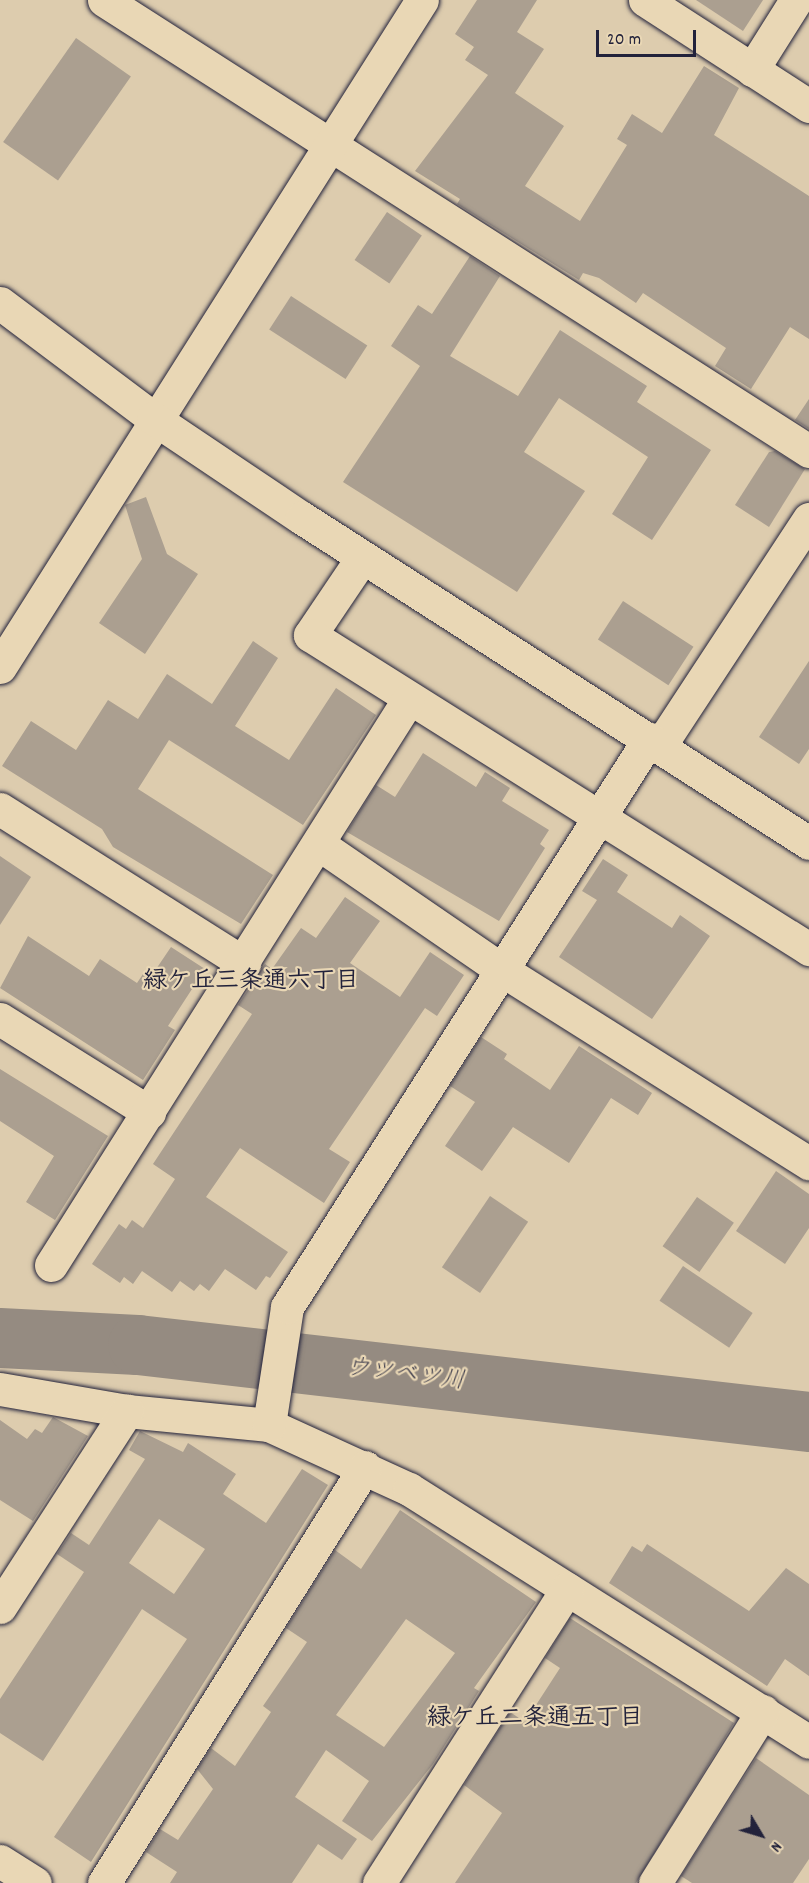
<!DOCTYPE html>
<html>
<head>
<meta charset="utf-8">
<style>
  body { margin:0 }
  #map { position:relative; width:809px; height:1883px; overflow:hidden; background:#ddccae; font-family:Dekko,"Klee One",sans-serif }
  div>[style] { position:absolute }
  .river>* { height:60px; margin:-30px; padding:0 30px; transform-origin:30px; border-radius:30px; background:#958b81 }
  .building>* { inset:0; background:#ab9f90; transform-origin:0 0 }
  .roads { filter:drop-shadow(0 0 2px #22223b) drop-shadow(0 0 2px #22223b) }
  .minor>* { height:33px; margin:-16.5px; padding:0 16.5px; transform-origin:16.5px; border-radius:16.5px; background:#e9d7b5 }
  .tertiary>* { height:33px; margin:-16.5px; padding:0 16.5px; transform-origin:16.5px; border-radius:16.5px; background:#e9d7b5 }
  span { translate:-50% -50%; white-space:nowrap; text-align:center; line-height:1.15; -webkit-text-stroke:4.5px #e9d7b5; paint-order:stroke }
  .neighbourhood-label { font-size:24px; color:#22223b; font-weight:700 }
  .water-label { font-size:24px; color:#444250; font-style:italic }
  .north { position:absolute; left:731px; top:1805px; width:60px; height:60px; -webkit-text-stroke:4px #e9d7b5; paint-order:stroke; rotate:128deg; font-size:16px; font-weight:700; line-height:24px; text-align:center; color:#22223b }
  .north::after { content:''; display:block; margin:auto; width:21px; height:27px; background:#22223b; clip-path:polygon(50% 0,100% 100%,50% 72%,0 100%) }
  .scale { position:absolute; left:596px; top:30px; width:100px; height:27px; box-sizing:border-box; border:3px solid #22223b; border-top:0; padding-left:8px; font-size:18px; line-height:21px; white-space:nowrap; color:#22223b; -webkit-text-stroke:4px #e9d7b5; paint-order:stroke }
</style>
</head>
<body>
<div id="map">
  <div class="river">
    <i style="left:0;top:1338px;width:138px;rotate:2.9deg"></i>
    <i style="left:138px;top:1345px;width:675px;rotate:6.55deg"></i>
  </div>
  <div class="building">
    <i style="clip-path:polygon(477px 0,537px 0,517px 32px,544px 49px,515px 93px,564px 126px,525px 186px,580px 221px,627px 145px,617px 139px,632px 114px,662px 133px,704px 66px,739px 88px,714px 135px,809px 196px,809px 339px,790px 327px,751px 389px,715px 366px,726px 348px,643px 293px,636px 303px,599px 278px,583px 273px,579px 280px,457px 204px,460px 199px,415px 171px,488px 75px,465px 60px,474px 47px,455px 34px)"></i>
    <i style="clip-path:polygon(696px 0,763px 0,743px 31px)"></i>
    <i style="left:76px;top:38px;width:67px;height:127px;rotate:35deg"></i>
    <i style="left:387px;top:212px;width:42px;height:58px;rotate:34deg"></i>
    <i style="clip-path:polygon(470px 256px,500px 276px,450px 356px,518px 396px,560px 330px,647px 386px,637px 402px,711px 450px,652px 540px,612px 514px,648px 457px,559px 398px,524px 452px,585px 491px,517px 592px,343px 482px,420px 366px,391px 346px,418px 305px,432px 314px)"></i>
    <i style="left:291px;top:296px;width:91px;height:40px;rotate:33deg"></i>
    <i style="clip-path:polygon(809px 399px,809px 429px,795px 420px)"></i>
    <i style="clip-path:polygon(775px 451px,805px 469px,769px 527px,735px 505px,769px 452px)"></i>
    <i style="clip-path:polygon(146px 497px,167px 554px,198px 574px,145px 654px,99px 623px,142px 559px,125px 505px)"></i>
    <i style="left:623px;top:601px;width:84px;height:46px;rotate:33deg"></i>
    <i style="clip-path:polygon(253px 641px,278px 658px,235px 726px,289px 760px,336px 688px,376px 715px,303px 825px,169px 740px,138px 789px,273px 875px,241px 924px,113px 847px,102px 829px,2px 766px,31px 721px,76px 750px,108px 700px,138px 719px,167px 674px,212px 704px)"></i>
    <i style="clip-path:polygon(809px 661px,809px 749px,799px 764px,759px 737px)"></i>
    <i style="clip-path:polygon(423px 753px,476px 787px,485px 772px,510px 788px,502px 801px,549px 830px,540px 844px,545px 848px,499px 921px,347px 832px,376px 785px,395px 797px)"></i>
    <i style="clip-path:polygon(0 856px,31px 877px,0 925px)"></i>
    <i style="clip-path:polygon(603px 859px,628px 875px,617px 892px,672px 928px,680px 915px,710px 936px,652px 1019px,559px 957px,597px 900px,582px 891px)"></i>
    <i style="clip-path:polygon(345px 897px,380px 921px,350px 963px,400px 997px,430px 952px,464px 975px,437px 1016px,425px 1008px,329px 1149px,350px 1162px,324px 1203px,240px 1148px,206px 1197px,288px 1252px,270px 1278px,266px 1276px,256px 1290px,225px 1269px,209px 1291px,200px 1284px,194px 1291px,180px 1281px,172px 1292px,142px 1271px,133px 1284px,124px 1277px,120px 1283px,92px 1264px,119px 1224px,126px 1229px,132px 1220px,143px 1228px,175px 1179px,153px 1164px,252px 1014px,238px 1005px,265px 964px,272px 969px,301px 928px,316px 938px)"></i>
    <i style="clip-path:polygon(28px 936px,89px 976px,100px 959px,137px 983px,143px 974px,150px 978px,171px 947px,205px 969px,168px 1026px,175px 1030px,143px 1080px,0 988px)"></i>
    <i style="clip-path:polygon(481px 1037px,507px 1054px,504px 1059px,550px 1090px,579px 1046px,652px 1093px,638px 1115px,611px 1098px,569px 1163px,513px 1127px,482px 1171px,445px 1146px,475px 1102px,450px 1086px)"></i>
    <i style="clip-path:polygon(0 1069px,108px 1136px,55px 1220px,26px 1202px,54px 1156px,0 1121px)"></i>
    <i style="clip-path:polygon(776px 1171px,809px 1194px,809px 1228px,785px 1264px,736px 1231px)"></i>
    <i style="left:490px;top:1196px;width:46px;height:86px;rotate:34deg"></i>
    <i style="left:697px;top:1197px;width:45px;height:60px;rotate:35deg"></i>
    <i style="left:683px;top:1266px;width:84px;height:42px;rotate:34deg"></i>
    <i style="clip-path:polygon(53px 1417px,88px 1436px,33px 1521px,0 1500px,0 1420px,27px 1439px,35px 1429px,42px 1433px)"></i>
    <i style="clip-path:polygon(evenodd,140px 1431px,183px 1452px,188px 1443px,236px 1474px,223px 1494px,266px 1523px,302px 1469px,328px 1485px,91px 1862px,54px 1837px,187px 1639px,142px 1609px,43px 1761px,0 1733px,0 1699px,84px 1572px,57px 1554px,71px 1533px,89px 1545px,145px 1459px,129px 1450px,140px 1431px,159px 1519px,205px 1549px,174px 1594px,129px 1563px,159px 1519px)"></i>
    <i style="clip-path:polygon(evenodd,400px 1510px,536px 1602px,474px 1688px,479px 1691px,433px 1764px,372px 1841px,342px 1821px,369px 1781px,326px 1750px,295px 1797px,357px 1839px,342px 1860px,318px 1844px,292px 1883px,170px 1883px,177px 1872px,146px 1852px,160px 1829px,178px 1840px,213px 1789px,197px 1769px,211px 1748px,235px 1766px,271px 1712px,263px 1706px,307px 1642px,286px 1628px,335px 1550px,361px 1569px,400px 1510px,406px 1619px,455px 1653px,384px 1747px,336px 1715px,406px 1619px)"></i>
    <i style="clip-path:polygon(647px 1544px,749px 1611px,786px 1568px,809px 1584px,809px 1676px,785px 1659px,767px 1686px,609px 1583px,632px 1546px,642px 1552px)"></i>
    <i style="clip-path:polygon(570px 1618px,734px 1723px,636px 1883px,455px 1883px,502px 1813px,464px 1785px,510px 1712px,525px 1722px,560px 1668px,545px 1658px)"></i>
    <i style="clip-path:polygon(756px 1758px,809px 1795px,809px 1859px,793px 1883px,692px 1883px,681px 1876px)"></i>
  </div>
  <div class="roads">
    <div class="minor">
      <i style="left:104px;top:0;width:837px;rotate:32.61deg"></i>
      <i style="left:645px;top:0;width:195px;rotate:32.9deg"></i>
      <i style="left:752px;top:70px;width:83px;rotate:-57.8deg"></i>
      <i style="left:362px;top:558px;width:93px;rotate:124deg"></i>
      <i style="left:310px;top:635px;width:590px;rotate:32.18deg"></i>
      <i style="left:0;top:667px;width:789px;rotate:-57.68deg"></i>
      <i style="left:659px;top:747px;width:273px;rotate:-56.7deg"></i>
      <i style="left:0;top:809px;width:289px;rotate:32.3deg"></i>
      <i style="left:320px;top:845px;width:221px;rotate:34.5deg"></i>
      <i style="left:502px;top:970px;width:363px;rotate:32.2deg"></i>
      <i style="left:0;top:1019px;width:176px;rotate:32deg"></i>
      <i style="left:51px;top:1265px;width:668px;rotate:-57.71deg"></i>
      <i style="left:0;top:1389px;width:129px;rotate:9.8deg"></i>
      <i style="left:127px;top:1411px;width:143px;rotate:5.6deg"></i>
      <i style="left:269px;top:1425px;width:154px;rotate:24.6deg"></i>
      <i style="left:409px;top:1489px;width:473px;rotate:32.3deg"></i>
      <i style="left:269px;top:1425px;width:119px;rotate:-81.3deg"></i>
      <i style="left:287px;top:1307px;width:674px;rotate:-57.49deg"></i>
      <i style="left:0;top:1607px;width:234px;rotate:-57.1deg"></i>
      <i style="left:0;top:1861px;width:41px;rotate:32.2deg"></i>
      <i style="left:104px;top:1883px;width:491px;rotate:-57.9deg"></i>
      <i style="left:379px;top:1883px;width:349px;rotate:-57.4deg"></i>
      <i style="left:655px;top:1883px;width:203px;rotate:-57.9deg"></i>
    </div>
    <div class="tertiary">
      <i style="left:0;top:303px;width:191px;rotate:36.9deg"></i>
      <i style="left:153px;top:418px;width:179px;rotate:33.9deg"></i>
      <i style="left:302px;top:518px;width:602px;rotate:32.66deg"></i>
    </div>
  </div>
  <div class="neighbourhood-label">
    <span style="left:251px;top:983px">緑ケ丘三条通六丁目</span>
    <span style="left:535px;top:1720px">緑ケ丘二条通五丁目</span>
  </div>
  <div class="water-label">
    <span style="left:405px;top:1376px;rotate:7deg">ウツベツ川</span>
  </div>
  <div class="north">N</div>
  <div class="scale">20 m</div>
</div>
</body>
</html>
